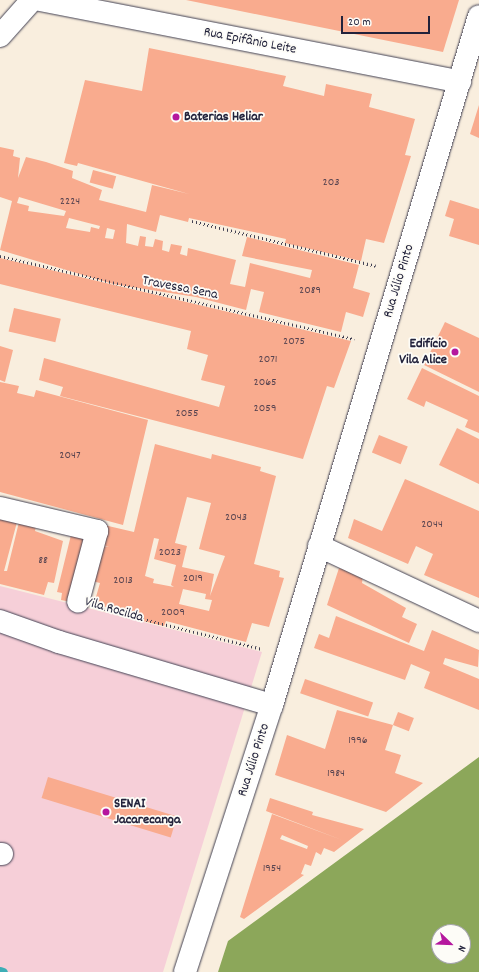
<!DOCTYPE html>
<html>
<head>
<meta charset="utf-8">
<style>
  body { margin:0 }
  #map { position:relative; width:479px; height:972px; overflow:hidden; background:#f9eede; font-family:Dekko,sans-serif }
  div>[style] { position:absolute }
  .built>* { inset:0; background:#f6cfd8 }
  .forest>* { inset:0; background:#8ca75a }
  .stream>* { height:9px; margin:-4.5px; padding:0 4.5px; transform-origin:4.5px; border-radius:4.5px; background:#3daeb6 }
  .building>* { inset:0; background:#f9ab8e; transform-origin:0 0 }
  .path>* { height:2.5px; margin-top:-1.25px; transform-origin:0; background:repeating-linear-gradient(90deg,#424153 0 1px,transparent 0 4px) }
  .roads { filter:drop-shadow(0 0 1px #424153) drop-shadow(0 0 1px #424153) }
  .minor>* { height:22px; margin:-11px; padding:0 11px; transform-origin:11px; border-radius:11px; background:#fff }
  .major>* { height:22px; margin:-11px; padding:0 11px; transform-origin:11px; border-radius:11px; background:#fff }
  .dots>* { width:11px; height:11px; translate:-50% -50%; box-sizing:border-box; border:2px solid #fdfcf7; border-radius:50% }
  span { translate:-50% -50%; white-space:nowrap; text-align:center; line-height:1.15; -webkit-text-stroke:3.5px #fdfcf7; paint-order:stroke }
  .number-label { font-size:12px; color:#584450 }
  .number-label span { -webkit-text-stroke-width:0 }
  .street-label { font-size:14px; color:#22223b }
  .poi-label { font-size:14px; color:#22223b; font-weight:700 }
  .left { translate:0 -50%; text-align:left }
  .right { translate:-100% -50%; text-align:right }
  .north { position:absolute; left:431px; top:924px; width:40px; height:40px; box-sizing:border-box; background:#fdfcf7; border:1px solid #a5a5ac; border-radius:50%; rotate:113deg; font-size:11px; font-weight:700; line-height:16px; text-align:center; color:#22223b }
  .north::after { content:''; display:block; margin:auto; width:14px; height:18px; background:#b5179e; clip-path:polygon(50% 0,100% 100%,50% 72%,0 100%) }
  .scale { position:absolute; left:341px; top:16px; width:89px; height:18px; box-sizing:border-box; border:2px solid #22223b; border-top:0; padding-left:5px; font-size:12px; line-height:14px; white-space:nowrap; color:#22223b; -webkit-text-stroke:3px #fdfcf7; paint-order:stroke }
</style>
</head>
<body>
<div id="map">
  <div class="built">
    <i style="clip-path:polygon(0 586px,262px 652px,163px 972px,0 972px)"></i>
  </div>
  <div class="forest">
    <i style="clip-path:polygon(evenodd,479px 757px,479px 972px,218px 972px,228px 941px,479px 757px,439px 932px,463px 932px,463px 956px,439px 956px,439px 932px)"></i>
  </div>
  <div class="stream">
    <i style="left:0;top:971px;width:3px;rotate:18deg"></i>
  </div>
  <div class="building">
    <i style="clip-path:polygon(186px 0,459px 0,443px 52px)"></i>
    <i style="clip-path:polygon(evenodd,149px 48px,286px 76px,283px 86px,324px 96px,326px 84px,372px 94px,369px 107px,415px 119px,405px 155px,411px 156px,384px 243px,366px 239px,361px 261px,285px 243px,286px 239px,189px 218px,188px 222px,160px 215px,156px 232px,127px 224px,126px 243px,138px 246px,140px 236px,146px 237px,145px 246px,153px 247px,155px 239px,163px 241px,162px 250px,169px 252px,171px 244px,182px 246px,180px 254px,187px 256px,188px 248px,236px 260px,230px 284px,245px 287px,250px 263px,310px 278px,312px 270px,242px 256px,247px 237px,359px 265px,353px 288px,370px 293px,363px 317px,346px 312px,341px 332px,259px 312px,264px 292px,251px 289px,246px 310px,196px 297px,113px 284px,0 250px,12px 201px,0 197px,0 147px,14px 150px,13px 156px,20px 158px,18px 178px,26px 157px,46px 162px,73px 171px,72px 178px,102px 190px,99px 200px,146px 212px,152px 185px,189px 194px,78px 163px,77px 166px,64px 163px,85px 80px,142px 91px,149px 48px,19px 197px,66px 211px,64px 216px,28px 211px,29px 206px,17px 203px,19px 197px,149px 48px,69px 218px,100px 226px,99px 229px,91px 227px,90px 232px,66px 228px,69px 218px,149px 48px,107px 228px,115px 230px,113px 239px,105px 238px,107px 228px)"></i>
    <i style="clip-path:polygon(479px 105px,479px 138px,470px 134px)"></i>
    <i style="left:93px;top:170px;width:24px;height:13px;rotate:15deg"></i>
    <i style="clip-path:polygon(450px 200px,479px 209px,479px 245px,449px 236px,454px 219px,445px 216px)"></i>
    <i style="clip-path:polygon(0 258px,351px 341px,334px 388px,327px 386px,303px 459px,60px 396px,63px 387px,39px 380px,44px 358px,219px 407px,225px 386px,201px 380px,208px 355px,187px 349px,191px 331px,0 284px)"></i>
    <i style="left:14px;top:308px;width:48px;height:24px;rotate:13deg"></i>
    <i style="clip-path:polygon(445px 322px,479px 338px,479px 392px,424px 365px)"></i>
    <i style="clip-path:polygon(0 346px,13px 350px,5px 382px,0 380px)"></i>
    <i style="clip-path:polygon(422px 368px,479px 396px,479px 433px,465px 427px,468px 420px,426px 401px,424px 407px,407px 399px)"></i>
    <i style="clip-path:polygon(0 382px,19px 386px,17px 393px,34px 397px,36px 390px,148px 420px,123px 525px,0 492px)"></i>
    <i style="clip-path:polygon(457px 428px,479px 439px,479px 484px,439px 465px)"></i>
    <i style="left:379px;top:435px;width:31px;height:19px;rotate:22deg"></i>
    <i style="clip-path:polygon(evenodd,155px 444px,211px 459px,212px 454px,261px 467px,260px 471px,276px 476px,254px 564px,280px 571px,279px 577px,284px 578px,269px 627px,252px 623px,246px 642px,166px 621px,164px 626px,143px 621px,144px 616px,94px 604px,100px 583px,88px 580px,102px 546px,109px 547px,100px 544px,104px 525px,134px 532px,155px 444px,187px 497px,211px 503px,199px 549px,225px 556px,210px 596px,214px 574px,182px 567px,187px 546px,175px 543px,187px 497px,155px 444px,154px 538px,159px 539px,154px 559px,176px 565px,171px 585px,174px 587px,153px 583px,154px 579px,145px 576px,154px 538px,155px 444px,183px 589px,206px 594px,205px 599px,212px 600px,209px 611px,179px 604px,183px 589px)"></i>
    <i style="clip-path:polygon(405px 479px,479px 511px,479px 598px,424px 575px,433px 554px,416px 546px,408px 564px,348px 538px,354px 519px,382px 531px)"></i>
    <i style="clip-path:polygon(0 517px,17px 522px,4px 571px,7px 571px,19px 522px,36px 526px,35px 531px,63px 541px,54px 583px,48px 582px,44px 595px,0 584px)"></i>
    <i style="clip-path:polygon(71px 535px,87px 539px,71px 602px,61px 600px,62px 593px,57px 592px)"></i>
    <i style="clip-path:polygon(339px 568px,363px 576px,362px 583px,406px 608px,402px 617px,417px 624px,409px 643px,327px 605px)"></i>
    <i style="clip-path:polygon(336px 616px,424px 651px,432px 630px,479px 650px,478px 667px,445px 658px,443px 664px,479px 679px,479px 710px,424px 688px,430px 672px,411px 664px,405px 680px,314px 648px,319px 634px,329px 638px)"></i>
    <i style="left:305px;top:679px;width:72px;height:15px;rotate:19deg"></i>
    <i style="clip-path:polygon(337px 710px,393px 725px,385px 750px,401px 755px,395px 773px,423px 783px,386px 812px,275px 775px,287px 735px,325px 749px)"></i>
    <i style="left:398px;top:712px;width:17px;height:14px;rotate:21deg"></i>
    <i style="left:48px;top:777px;width:135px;height:22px;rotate:17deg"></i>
    <i style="clip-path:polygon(evenodd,270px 798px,313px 812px,312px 815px,364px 829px,334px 852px,324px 848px,321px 855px,316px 852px,311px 866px,305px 864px,301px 874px,304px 875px,244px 919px,240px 917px,272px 814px,342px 840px,266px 811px,270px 798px,282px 835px,308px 846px,307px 849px,280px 839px,282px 835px)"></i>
  </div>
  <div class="path">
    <i style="left:192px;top:221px;width:189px;rotate:13.7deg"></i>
    <i style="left:0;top:256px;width:364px;rotate:13.2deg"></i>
    <i style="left:104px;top:609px;width:163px;rotate:14.2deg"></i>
  </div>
  <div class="roads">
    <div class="minor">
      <i style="left:40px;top:0;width:428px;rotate:11deg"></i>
      <i style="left:0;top:508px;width:100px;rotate:13.3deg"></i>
      <i style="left:97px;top:531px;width:73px;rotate:105deg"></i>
      <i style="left:319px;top:546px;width:177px;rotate:25.1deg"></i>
      <i style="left:0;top:621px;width:63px;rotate:19.6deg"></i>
      <i style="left:59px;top:642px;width:222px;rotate:16.5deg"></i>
      <i style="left:0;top:854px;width:2px"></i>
      <i style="left:185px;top:972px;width:281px;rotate:-72deg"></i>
      <i style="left:272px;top:705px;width:719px;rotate:-73.28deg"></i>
    </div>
    <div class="major">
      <i style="left:0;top:36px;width:48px;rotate:-48.4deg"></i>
    </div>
  </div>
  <div class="dots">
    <i style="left:176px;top:117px;background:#b5179e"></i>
    <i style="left:455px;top:352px;background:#b5179e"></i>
    <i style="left:106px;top:812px;background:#b5179e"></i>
  </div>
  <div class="number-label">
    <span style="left:331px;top:183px">203</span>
    <span style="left:70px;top:202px">2224</span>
    <span style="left:310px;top:291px">2089</span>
    <span style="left:294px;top:342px">2075</span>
    <span style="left:268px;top:360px">2071</span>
    <span style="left:265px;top:383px">2065</span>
    <span style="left:265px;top:409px">2059</span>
    <span style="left:187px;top:414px">2055</span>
    <span style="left:70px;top:456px">2047</span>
    <span style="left:236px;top:518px">2043</span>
    <span style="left:432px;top:525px">2044</span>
    <span style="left:170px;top:553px">2023</span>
    <span style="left:43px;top:561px">88</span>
    <span style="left:193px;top:579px">2019</span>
    <span style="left:123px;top:581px">2013</span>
    <span style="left:173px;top:613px">2009</span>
    <span style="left:358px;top:741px">1996</span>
    <span style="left:336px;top:774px">1984</span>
    <span style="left:272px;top:869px">1954</span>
  </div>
  <div class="street-label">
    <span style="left:250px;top:41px;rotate:11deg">Rua Epifânio Leite</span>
    <span style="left:399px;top:281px;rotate:-73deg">Rua Júlio Pinto</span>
    <span style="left:180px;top:288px;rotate:11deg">Travessa Sena</span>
    <span style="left:114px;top:610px;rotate:16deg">Vila Rocilda</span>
    <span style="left:254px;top:760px;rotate:-72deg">Rua Júlio Pinto</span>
  </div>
  <div class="poi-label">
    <span class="left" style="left:184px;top:117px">Baterias Heliar</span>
    <span class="right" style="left:447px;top:352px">Edifício<br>Vila Alice</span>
    <span class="left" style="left:114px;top:812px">SENAI<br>Jacarecanga</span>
  </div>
  <div class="north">N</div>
  <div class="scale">20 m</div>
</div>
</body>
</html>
